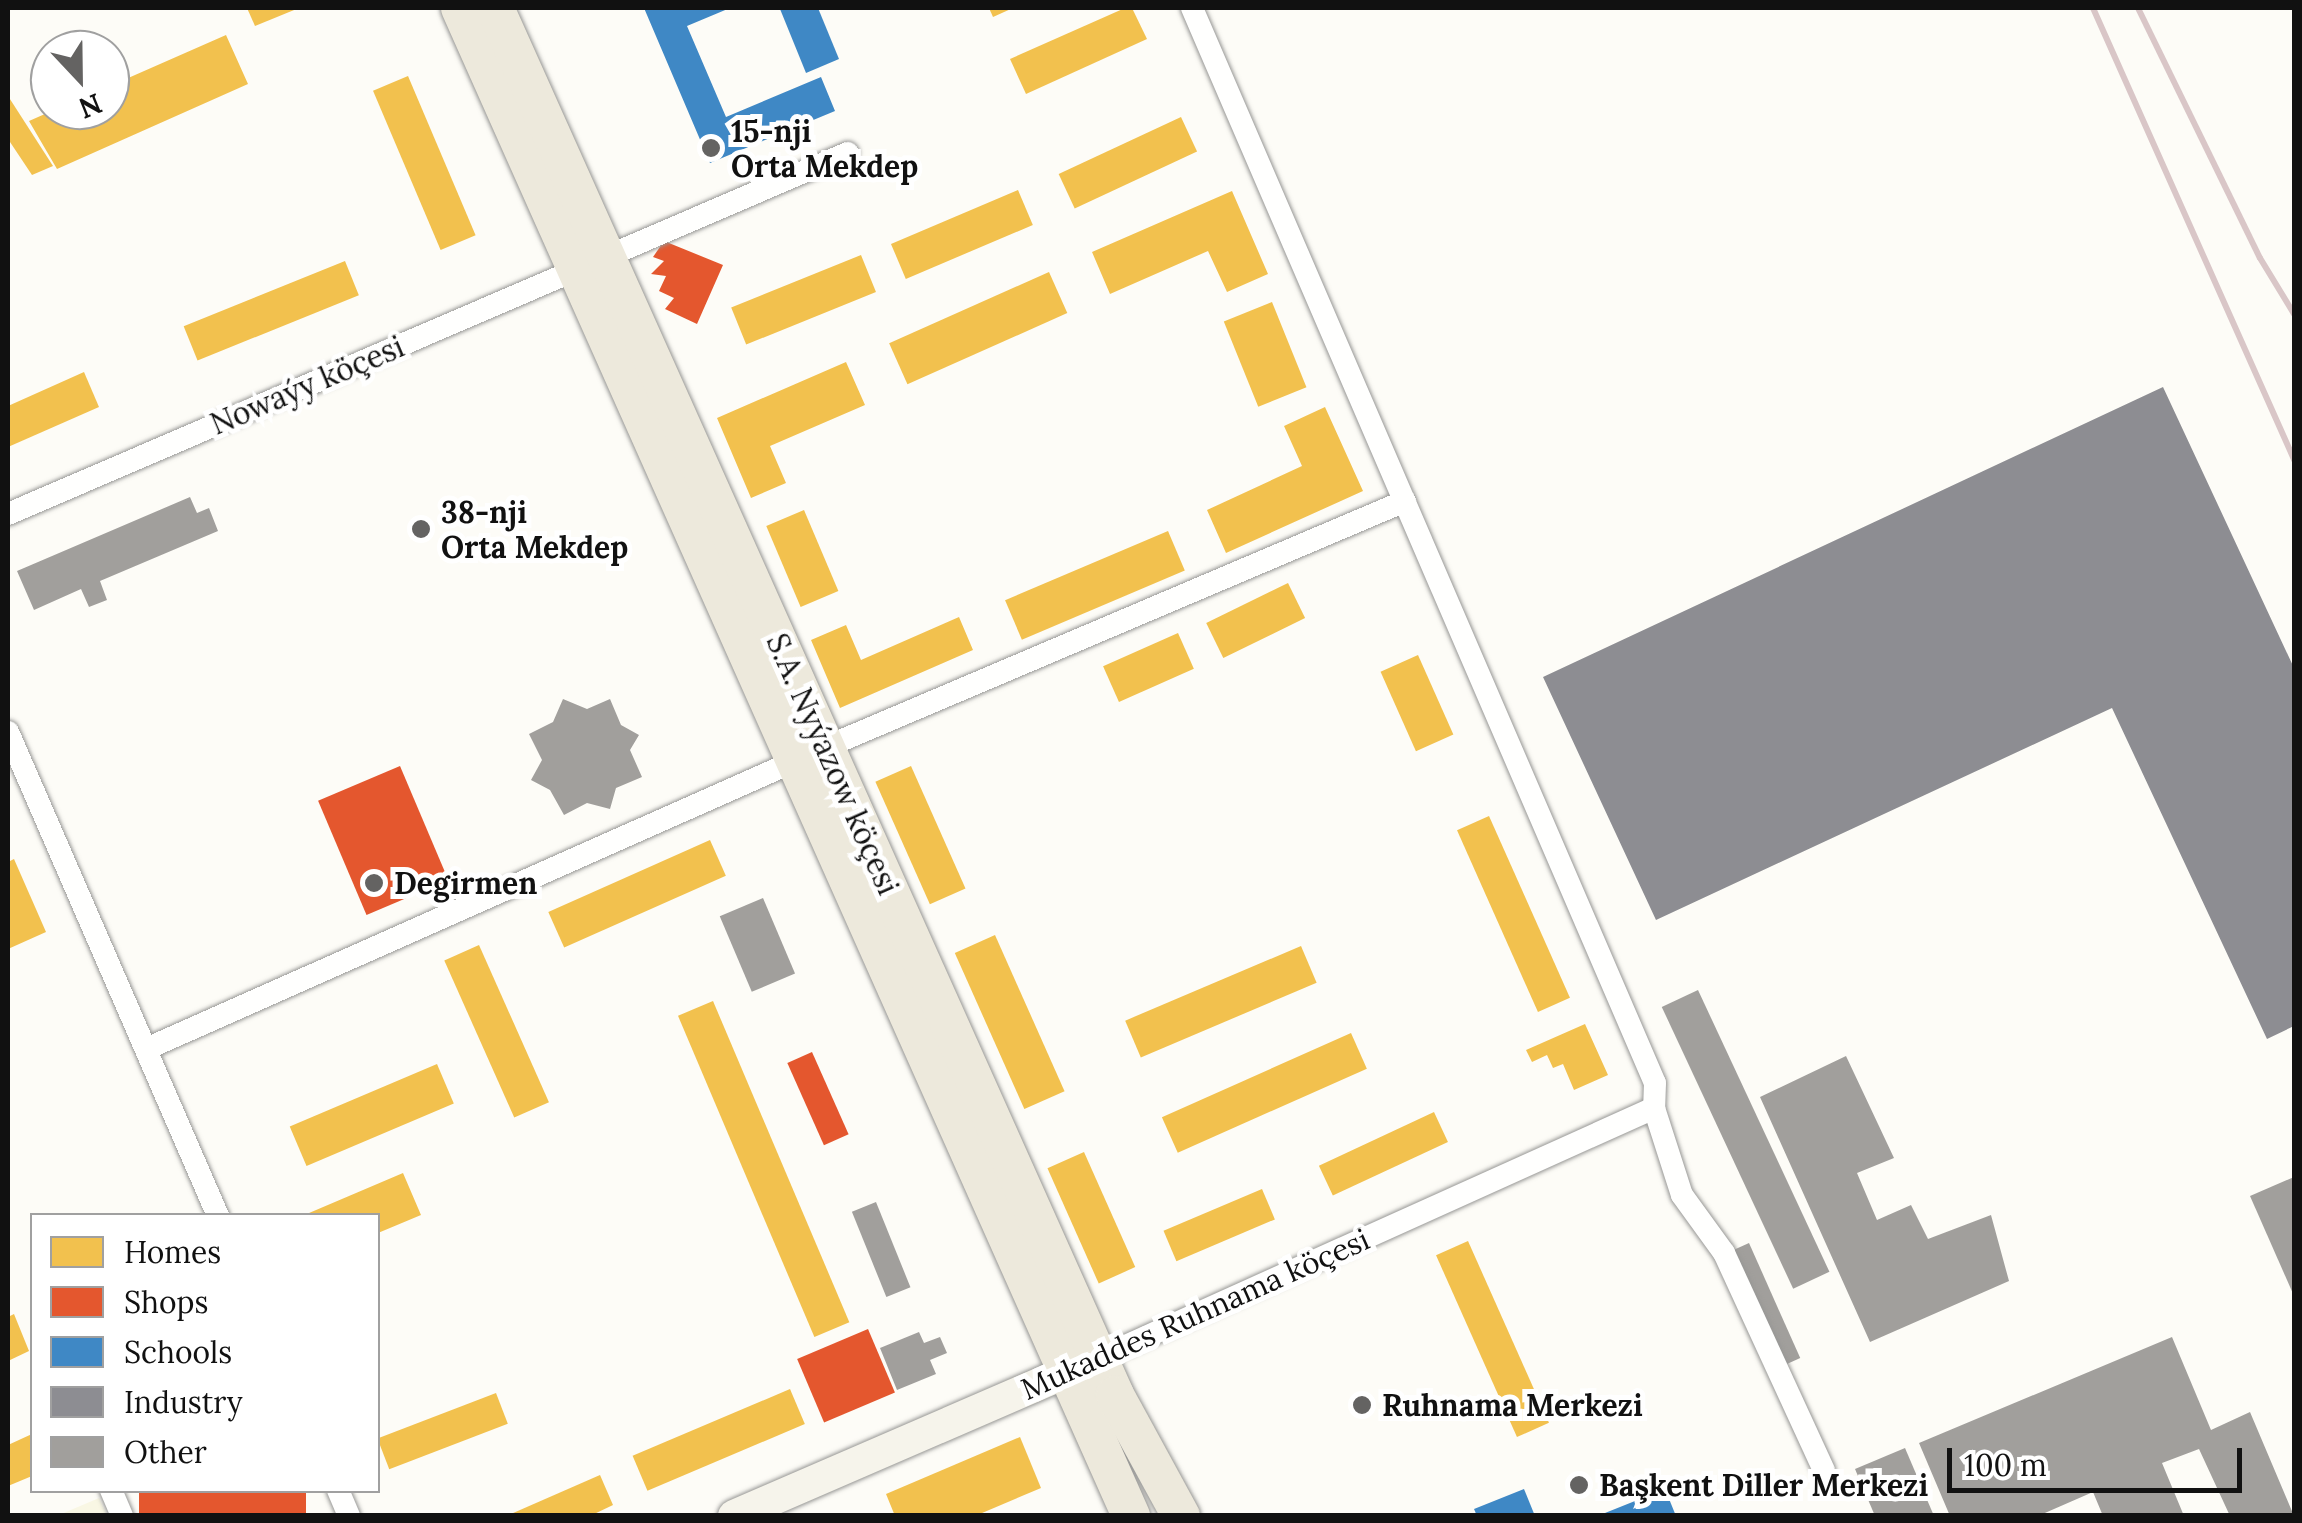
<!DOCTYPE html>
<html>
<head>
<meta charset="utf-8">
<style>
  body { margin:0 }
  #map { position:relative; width:2302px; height:1523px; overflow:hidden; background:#fdfcf7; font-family:Lora,serif }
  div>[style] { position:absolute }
  .farmland>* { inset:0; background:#f9f7e4 }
  .homes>* { inset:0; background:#f2c14e; transform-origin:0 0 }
  .shops>* { inset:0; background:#e4572e; transform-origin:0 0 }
  .schools>* { inset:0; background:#3f88c5 }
  .industry>* { inset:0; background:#8d8d92 }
  .building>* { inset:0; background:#a19f9c; transform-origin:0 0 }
  .roads { filter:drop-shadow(0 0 2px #979795) drop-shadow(0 0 2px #979795) }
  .street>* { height:22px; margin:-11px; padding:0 11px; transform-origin:11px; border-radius:11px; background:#fffffe }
  .secondary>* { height:32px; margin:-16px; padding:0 16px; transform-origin:16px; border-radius:16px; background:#f6f4eb }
  .primary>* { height:38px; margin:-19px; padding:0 19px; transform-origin:19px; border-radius:19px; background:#ede9dc }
  .rail>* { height:6px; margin:-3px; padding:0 3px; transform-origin:3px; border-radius:3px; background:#d9c6c7 }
  .dots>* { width:28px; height:28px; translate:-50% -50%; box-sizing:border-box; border:5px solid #fff; border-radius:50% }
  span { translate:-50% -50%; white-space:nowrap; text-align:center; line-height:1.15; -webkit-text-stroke:10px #fff; paint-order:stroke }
  .poi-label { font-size:30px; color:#111; font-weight:700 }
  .left { translate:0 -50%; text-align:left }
  .street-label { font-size:30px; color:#111 }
  .frame { position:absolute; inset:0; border:10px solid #111; pointer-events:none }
  .legend { position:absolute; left:30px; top:1213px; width:350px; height:280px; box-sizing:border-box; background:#fff; border:2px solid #a0a0a0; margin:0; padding:12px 18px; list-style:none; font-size:30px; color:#111 }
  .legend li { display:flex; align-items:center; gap:20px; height:50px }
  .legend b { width:50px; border:2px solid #a0a0a0 }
  .north { position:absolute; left:30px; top:30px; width:100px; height:100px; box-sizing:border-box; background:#fff; border:2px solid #a0a0a0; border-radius:50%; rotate:158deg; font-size:28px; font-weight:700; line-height:40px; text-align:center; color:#111 }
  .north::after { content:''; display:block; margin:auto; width:35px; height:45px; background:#646362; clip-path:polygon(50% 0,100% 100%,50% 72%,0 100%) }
  .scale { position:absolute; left:1947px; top:1448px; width:295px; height:45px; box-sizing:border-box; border:5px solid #111; border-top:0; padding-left:12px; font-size:30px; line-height:35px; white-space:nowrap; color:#111; -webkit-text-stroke:8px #fff; paint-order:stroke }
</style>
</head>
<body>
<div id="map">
  <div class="farmland">
    <i style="clip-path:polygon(99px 1498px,107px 1515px,59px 1515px)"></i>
  </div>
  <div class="homes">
    <i style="clip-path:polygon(247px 8px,299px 8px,255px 26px)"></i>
    <i style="clip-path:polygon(989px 8px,1013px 8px,993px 17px)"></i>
    <i style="clip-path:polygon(1125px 8px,1132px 8px,1147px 39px,1026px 94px,1010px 59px)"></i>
    <i style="clip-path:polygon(226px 35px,248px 84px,57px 169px,29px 121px,54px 110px,110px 110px,110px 86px)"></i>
    <i style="left:408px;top:76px;width:173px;height:38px;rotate:67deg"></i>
    <i style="clip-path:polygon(8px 96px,53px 166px,32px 175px,8px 139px)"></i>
    <i style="left:1181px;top:117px;width:38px;height:135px;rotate:65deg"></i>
    <i style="left:1018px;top:190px;width:38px;height:138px;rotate:67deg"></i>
    <i style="clip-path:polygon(1232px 191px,1268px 274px,1227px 292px,1208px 251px,1110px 294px,1092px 252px)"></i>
    <i style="left:861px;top:255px;width:40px;height:140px;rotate:68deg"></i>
    <i style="left:345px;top:261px;width:37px;height:174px;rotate:68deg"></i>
    <i style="left:1049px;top:272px;width:45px;height:175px;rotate:66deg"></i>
    <i style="left:1272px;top:302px;width:92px;height:52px;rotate:68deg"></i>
    <i style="clip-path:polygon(846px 362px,865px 405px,770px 446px,786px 483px,751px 498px,717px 418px)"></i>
    <i style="clip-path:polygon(84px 372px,99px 407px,8px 447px,8px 406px)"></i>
    <i style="clip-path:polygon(1325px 407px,1363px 491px,1226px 553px,1207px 510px,1302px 466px,1284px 426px)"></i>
    <i style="left:804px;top:510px;width:88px;height:41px;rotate:67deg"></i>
    <i style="left:1168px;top:531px;width:43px;height:177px;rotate:67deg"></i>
    <i style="left:1288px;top:583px;width:39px;height:91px;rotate:64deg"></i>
    <i style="clip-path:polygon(959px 617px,973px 650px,840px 708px,811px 640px,846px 625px,861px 660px)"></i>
    <i style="left:1178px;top:633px;width:39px;height:82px;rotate:66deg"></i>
    <i style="left:1418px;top:655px;width:87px;height:41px;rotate:66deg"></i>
    <i style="left:911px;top:766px;width:134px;height:39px;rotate:66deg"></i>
    <i style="left:1489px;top:816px;width:199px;height:35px;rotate:66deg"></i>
    <i style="left:710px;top:840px;width:39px;height:177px;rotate:66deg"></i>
    <i style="clip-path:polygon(14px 859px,46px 932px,8px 949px,8px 862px)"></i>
    <i style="left:995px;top:935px;width:171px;height:44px;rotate:66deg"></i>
    <i style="left:479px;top:945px;width:172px;height:38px;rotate:66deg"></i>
    <i style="left:1301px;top:946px;width:40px;height:191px;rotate:67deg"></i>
    <i style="left:713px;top:1001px;width:349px;height:38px;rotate:67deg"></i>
    <i style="clip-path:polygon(1585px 1024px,1608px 1075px,1574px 1090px,1563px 1064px,1553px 1068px,1547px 1055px,1532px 1062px,1526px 1050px)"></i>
    <i style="left:1351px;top:1033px;width:39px;height:207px;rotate:66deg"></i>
    <i style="left:437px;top:1064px;width:43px;height:160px;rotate:67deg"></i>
    <i style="left:1434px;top:1112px;width:33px;height:127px;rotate:65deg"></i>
    <i style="left:1084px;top:1152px;width:126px;height:40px;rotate:66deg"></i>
    <i style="clip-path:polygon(403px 1173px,421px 1215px,378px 1233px,378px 1216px,302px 1216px)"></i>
    <i style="left:1262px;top:1189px;width:33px;height:107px;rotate:67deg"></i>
    <i style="left:1468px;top:1241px;width:199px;height:35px;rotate:66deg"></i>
    <i style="clip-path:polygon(14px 1314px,29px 1351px,8px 1361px,8px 1317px)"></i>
    <i style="left:790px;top:1389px;width:38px;height:171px;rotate:67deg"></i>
    <i style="left:496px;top:1393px;width:33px;height:127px;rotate:69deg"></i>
    <i style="clip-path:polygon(32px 1434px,32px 1476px,8px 1486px,8px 1445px)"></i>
    <i style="clip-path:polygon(1020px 1437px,1041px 1488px,975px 1516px,895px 1516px,886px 1494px)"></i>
    <i style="clip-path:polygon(600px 1475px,613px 1505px,590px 1516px,506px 1516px)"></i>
  </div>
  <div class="shops">
    <i style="clip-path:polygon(664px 241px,723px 265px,697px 324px,665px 309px,674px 298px,659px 291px,666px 276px,651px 274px,664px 261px,653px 257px)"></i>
    <i style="left:400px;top:766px;width:124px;height:89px;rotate:67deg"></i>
    <i style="left:812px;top:1052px;width:90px;height:27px;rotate:66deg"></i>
    <i style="left:868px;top:1329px;width:69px;height:77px;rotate:67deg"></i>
    <i style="left:139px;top:1490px;width:167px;height:28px"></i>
  </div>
  <div class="schools">
    <i style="clip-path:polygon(644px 8px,730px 8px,687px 26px,726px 117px,821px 77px,835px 111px,710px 163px)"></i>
    <i style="clip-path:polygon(818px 8px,839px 59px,806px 73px,780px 9px)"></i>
    <i style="clip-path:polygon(1524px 1489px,1535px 1516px,1477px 1516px,1474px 1509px)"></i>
    <i style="clip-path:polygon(1665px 1489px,1676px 1516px,1600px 1516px,1600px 1515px)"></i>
  </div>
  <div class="industry">
    <i style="clip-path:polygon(2163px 387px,2294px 668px,2294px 1026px,2267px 1039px,2112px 708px,1656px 920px,1543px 677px)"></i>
  </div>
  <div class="building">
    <i style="clip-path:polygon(190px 497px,197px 513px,209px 508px,218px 531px,100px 581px,107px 600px,89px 607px,81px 589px,34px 610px,17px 571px)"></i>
    <i style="clip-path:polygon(563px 699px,587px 709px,610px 699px,621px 725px,639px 735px,630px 750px,642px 777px,616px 788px,610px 809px,587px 803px,564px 815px,550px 790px,531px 780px,542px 760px,529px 734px,553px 722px)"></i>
    <i style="left:763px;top:898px;width:82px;height:47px;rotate:67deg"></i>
    <i style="left:1698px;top:990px;width:311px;height:40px;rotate:65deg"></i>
    <i style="clip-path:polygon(1846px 1056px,1894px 1158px,1857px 1173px,1877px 1220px,1911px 1205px,1928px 1239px,1991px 1215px,2009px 1281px,1870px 1342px,1760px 1097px)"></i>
    <i style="clip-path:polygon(2294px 1177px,2294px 1296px,2250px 1196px)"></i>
    <i style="left:876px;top:1202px;width:92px;height:26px;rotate:68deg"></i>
    <i style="left:1749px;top:1243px;width:126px;height:17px;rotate:66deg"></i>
    <i style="clip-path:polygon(919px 1332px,924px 1343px,940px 1337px,947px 1353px,930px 1360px,936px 1374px,897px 1390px,880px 1348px)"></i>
    <i style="clip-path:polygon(2172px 1337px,2211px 1430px,2250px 1412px,2294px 1516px,2230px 1516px,2199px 1449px,2162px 1463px,2184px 1516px,2103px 1516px,2093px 1492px,2038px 1516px,1950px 1516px,1919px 1443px)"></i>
    <i style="clip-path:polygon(1905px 1448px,1934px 1516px,1875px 1516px,1855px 1469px)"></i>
  </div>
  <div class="roads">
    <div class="street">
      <i style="left:1192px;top:8px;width:1170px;rotate:66.7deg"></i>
      <i style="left:1655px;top:1083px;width:25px;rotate:92deg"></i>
      <i style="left:1654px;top:1108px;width:91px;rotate:72.2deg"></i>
      <i style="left:1682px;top:1195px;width:72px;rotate:54.1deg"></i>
      <i style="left:1724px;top:1253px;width:239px;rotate:65.3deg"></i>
      <i style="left:8px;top:514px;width:914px;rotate:-23.26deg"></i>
      <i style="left:8px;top:732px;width:528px;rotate:66.54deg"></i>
      <i style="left:826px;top:747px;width:629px;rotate:-23.02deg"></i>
      <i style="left:146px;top:1049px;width:710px;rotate:-23.93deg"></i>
      <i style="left:1099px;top:1358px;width:609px;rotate:-24.25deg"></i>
      <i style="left:111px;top:1490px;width:28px;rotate:67deg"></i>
      <i style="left:338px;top:1490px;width:28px;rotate:67deg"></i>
    </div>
    <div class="secondary">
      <i style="left:734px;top:1516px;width:388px;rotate:-23.4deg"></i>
    </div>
    <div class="primary">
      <i style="left:460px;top:8px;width:1651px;rotate:66.01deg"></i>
      <i style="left:495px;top:8px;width:1519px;rotate:65.91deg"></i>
      <i style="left:1115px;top:1395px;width:138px;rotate:61.4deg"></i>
    </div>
  </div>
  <div class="rail">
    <i style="left:2093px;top:8px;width:495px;rotate:66deg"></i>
    <i style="left:2138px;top:8px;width:278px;rotate:64deg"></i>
    <i style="left:2260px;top:258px;width:66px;rotate:58.7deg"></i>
  </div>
  <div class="dots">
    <i style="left:711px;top:148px;background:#646362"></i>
    <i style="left:421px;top:529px;background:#646362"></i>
    <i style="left:374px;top:883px;background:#646362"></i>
    <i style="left:1362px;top:1405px;background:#646362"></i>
    <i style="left:1579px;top:1485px;background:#646362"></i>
  </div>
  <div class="poi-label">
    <span class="left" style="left:731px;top:148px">15-nji<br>Orta Mekdep</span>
    <span class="left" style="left:441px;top:529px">38-nji<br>Orta Mekdep</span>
    <span class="left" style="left:394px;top:883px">Degirmen</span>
    <span class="left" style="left:1382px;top:1405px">Ruhnama Merkezi</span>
    <span class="left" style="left:1599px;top:1485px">Başkent Diller Merkezi</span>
  </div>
  <div class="street-label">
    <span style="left:307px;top:385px;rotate:-23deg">Nowaýy köçesi</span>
    <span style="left:833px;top:764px;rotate:66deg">S.A. Nyýazow köçesi</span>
    <span style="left:1195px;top:1314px;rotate:-24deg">Mukaddes Ruhnama köçesi</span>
  </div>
  <div class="frame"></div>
  <ul class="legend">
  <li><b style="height:28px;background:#f2c14e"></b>Homes</li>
  <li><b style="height:28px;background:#e4572e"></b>Shops</li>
  <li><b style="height:28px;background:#3f88c5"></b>Schools</li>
  <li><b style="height:28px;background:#8d8d92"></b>Industry</li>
  <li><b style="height:28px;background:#a19f9c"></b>Other</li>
  </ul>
  <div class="north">N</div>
  <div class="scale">100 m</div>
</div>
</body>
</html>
